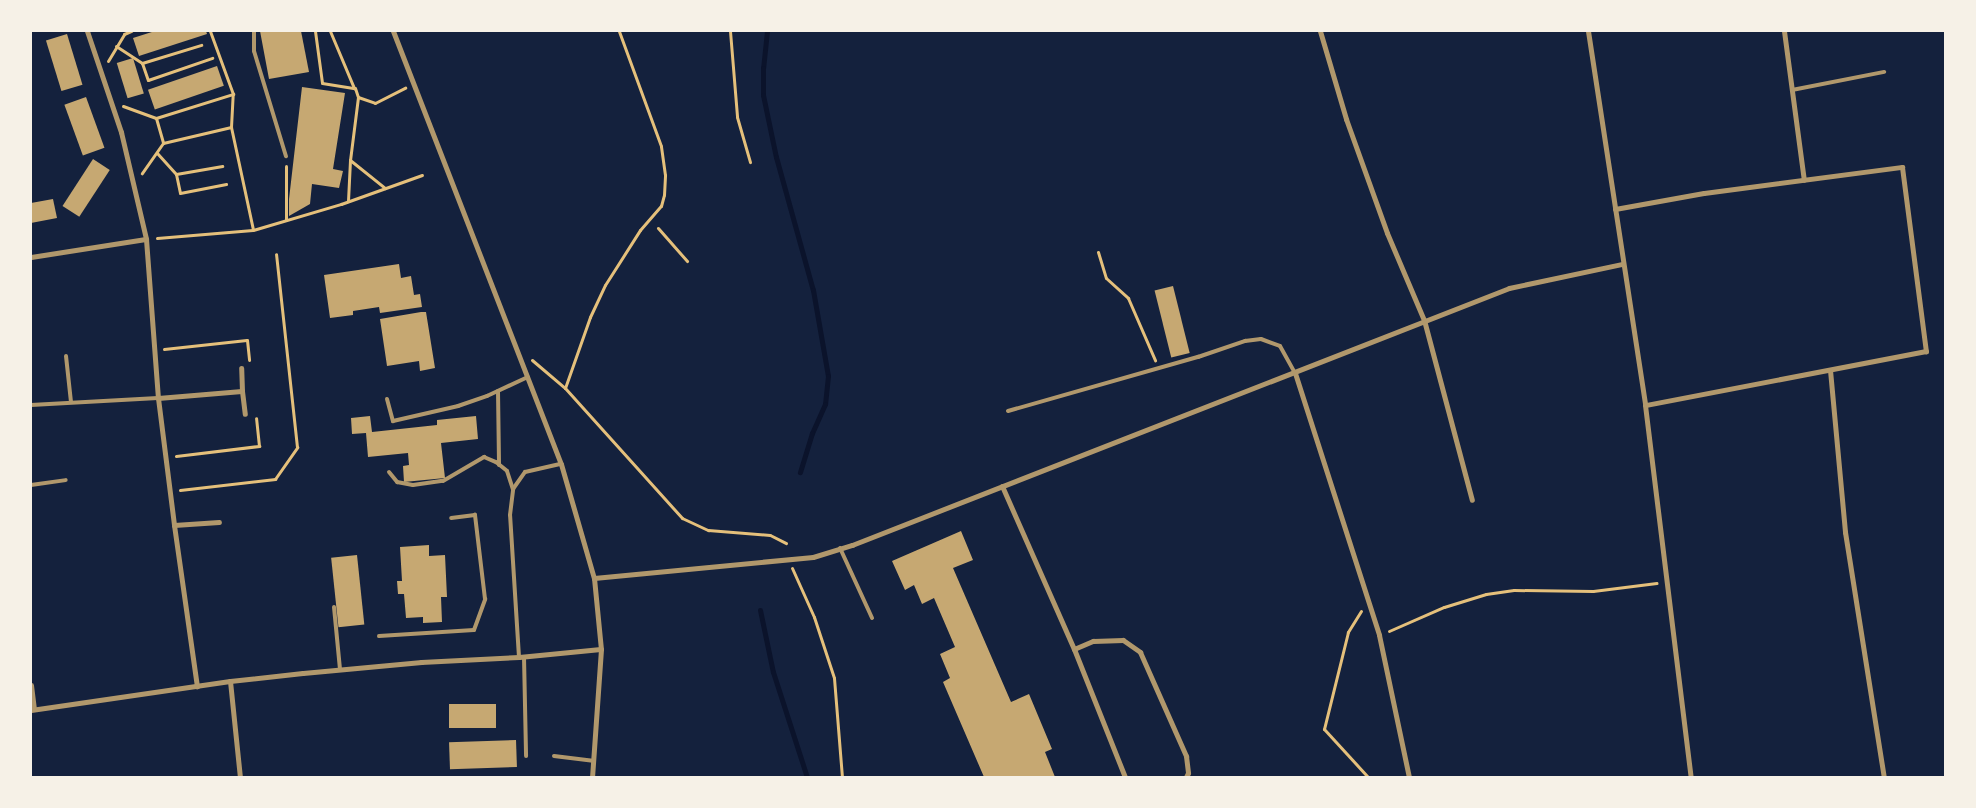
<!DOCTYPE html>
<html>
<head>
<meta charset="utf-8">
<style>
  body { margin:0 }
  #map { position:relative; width:1976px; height:808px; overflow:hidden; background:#14213d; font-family:"Sofia Sans Condensed",sans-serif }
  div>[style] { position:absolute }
  .stream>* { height:5px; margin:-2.5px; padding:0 2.5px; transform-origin:2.5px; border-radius:2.5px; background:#0b132b }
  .building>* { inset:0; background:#c6a872; transform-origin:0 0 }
  .path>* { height:3px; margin:-1.5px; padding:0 1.5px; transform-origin:1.5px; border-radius:1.5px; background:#e5c07b }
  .service>* { height:4px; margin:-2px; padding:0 2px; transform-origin:2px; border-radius:2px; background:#b1986c }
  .minor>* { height:5px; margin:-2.5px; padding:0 2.5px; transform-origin:2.5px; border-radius:2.5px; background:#b1986c }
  span { translate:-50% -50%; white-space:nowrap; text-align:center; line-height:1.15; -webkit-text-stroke:5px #f6f1e7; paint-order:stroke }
  .frame { position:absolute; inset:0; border:32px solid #f6f1e7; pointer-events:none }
</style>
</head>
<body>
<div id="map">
  <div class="stream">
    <i style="left:767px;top:31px;width:37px;rotate:96deg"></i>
    <i style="left:763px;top:68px;width:27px;rotate:90deg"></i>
    <i style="left:763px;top:95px;width:63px;rotate:78.2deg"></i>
    <i style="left:776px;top:157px;width:138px;rotate:74.5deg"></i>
    <i style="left:813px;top:290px;width:87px;rotate:80.1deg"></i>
    <i style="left:828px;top:376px;width:28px;rotate:96deg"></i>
    <i style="left:825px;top:404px;width:32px;rotate:114deg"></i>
    <i style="left:812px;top:433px;width:41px;rotate:107.1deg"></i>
    <i style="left:760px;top:610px;width:63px;rotate:78.2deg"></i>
    <i style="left:773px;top:672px;width:110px;rotate:72.1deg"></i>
  </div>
  <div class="building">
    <i style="clip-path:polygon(155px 31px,206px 31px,207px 34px,139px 56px,133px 38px)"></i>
    <i style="clip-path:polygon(260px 31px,301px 31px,309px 72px,269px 79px)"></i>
    <i style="left:67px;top:34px;width:53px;height:22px;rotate:73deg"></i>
    <i style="left:133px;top:58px;width:37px;height:17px;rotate:73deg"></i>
    <i style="left:217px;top:66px;width:21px;height:73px;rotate:71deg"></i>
    <i style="clip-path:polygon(302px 87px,345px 93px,333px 169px,343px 171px,339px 188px,312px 184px,310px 204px,289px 216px,289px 199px)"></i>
    <i style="left:86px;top:97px;width:54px;height:23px;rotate:70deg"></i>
    <i style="left:93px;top:159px;width:20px;height:56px;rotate:33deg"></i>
    <i style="clip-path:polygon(53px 199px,57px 218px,31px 223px,31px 203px)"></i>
    <i style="clip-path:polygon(399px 264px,401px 278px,411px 276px,414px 295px,420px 294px,422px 307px,380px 313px,379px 307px,353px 311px,353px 315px,330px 318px,324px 275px)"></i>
    <i style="left:1173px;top:286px;width:69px;height:19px;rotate:76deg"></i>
    <i style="clip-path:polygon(421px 312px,426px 312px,435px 368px,420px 371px,419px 361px,387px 366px,380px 319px)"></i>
    <i style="clip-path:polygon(370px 416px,372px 432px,437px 425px,437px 420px,476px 416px,478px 439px,441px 443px,445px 478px,404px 482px,403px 466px,409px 465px,408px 453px,368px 457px,366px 433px,352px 434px,351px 418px)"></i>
    <i style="clip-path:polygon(961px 531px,973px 560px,953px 568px,1011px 702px,1029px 694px,1052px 749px,1045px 752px,1055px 777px,984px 777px,943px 682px,950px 678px,940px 654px,955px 647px,934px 598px,922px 604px,914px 585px,905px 590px,892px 561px)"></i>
    <i style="clip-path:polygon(429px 545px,429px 556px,445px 555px,447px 597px,441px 597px,442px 622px,423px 623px,423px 617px,406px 618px,404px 594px,398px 594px,397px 581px,402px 581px,400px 547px)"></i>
    <i style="left:357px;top:555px;width:70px;height:26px;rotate:84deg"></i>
    <i style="left:496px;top:704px;width:24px;height:47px;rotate:90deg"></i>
    <i style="left:516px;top:740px;width:27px;height:67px;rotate:88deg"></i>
  </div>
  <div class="path">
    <i style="left:315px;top:31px;width:52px;rotate:82.3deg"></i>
    <i style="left:322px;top:83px;width:33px;rotate:9deg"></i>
    <i style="left:355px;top:88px;width:9px;rotate:72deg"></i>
    <i style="left:358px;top:97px;width:64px;rotate:97.2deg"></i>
    <i style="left:330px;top:31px;width:62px;rotate:67.2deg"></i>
    <i style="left:730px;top:31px;width:86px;rotate:85.3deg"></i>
    <i style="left:737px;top:117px;width:47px;rotate:73.9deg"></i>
    <i style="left:116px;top:46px;width:31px;rotate:33deg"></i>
    <i style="left:142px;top:63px;width:18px;rotate:71deg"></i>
    <i style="left:148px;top:80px;width:68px;rotate:-19deg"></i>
    <i style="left:108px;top:61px;width:31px;rotate:-59deg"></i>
    <i style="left:124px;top:34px;width:8px;rotate:-23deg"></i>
    <i style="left:142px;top:63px;width:62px;rotate:-17deg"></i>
    <i style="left:358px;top:97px;width:18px;rotate:19deg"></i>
    <i style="left:375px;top:103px;width:34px;rotate:-27deg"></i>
    <i style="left:123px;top:106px;width:35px;rotate:20deg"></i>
    <i style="left:156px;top:118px;width:26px;rotate:74deg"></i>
    <i style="left:163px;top:143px;width:37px;rotate:125deg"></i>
    <i style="left:156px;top:118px;width:81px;rotate:-17.3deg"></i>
    <i style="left:231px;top:127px;width:105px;rotate:77.9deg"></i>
    <i style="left:163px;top:143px;width:70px;rotate:-13.2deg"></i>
    <i style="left:231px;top:127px;width:33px;rotate:-87deg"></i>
    <i style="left:233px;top:94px;width:67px;rotate:-110.1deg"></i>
    <i style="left:157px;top:153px;width:28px;rotate:48deg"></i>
    <i style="left:176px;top:174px;width:47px;rotate:-9.9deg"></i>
    <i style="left:286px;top:166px;width:54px;rotate:90deg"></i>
    <i style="left:176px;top:174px;width:19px;rotate:78deg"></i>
    <i style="left:180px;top:193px;width:47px;rotate:-11.1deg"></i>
    <i style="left:348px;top:201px;width:41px;rotate:-87.2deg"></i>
    <i style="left:350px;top:160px;width:45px;rotate:38.7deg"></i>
    <i style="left:658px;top:228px;width:44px;rotate:48.7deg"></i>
    <i style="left:157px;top:238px;width:96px;rotate:-4.8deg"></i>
    <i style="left:253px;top:230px;width:92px;rotate:-16.5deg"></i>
    <i style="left:341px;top:204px;width:86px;rotate:-19.7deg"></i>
    <i style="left:1098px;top:252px;width:27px;rotate:73deg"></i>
    <i style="left:1106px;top:278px;width:30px;rotate:42deg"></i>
    <i style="left:1128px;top:298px;width:68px;rotate:66.5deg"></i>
    <i style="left:164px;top:349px;width:83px;rotate:-6.2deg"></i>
    <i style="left:247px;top:340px;width:20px;rotate:84deg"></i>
    <i style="left:532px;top:360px;width:43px;rotate:40.3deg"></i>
    <i style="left:565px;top:388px;width:175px;rotate:48deg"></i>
    <i style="left:682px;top:518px;width:29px;rotate:25deg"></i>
    <i style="left:708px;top:530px;width:62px;rotate:4.6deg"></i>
    <i style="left:770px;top:535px;width:18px;rotate:27deg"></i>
    <i style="left:565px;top:388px;width:75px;rotate:-70.6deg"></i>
    <i style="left:590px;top:317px;width:35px;rotate:-65deg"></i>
    <i style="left:605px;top:285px;width:65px;rotate:-57.5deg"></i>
    <i style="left:640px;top:230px;width:32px;rotate:-49deg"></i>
    <i style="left:661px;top:206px;width:11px;rotate:-75deg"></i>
    <i style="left:664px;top:195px;width:20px;rotate:-87deg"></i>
    <i style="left:665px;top:175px;width:29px;rotate:-98deg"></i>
    <i style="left:661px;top:146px;width:122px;rotate:-110.1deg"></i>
    <i style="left:176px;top:456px;width:84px;rotate:-6.9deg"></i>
    <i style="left:259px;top:446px;width:28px;rotate:-96deg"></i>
    <i style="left:180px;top:490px;width:96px;rotate:-6.6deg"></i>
    <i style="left:275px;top:479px;width:39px;rotate:-55deg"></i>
    <i style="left:297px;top:447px;width:194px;rotate:-96.2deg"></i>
    <i style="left:792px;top:568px;width:54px;rotate:65.8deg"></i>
    <i style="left:814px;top:617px;width:64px;rotate:71.8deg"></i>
    <i style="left:834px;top:678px;width:99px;rotate:85.4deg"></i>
    <i style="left:1361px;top:611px;width:25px;rotate:122deg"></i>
    <i style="left:1348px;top:632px;width:100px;rotate:103.9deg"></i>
    <i style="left:1324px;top:729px;width:65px;rotate:47.5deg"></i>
    <i style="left:1389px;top:631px;width:60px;rotate:-23.6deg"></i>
    <i style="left:1444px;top:607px;width:44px;rotate:-17.2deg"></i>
    <i style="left:1486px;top:594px;width:28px;rotate:-8deg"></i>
    <i style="left:1514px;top:590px;width:79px;rotate:0.7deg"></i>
    <i style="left:1593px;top:591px;width:64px;rotate:-7.1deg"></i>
  </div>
  <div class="service">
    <i style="left:254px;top:31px;width:20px;rotate:90deg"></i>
    <i style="left:254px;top:51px;width:110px;rotate:73.1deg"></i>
    <i style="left:1792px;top:90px;width:94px;rotate:-11.1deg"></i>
    <i style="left:66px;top:356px;width:46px;rotate:83.8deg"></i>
    <i style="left:498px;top:391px;width:74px;rotate:89.2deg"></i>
    <i style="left:387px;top:399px;width:23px;rotate:75deg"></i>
    <i style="left:393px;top:421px;width:67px;rotate:-13deg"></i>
    <i style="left:458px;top:406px;width:31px;rotate:-19deg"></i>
    <i style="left:487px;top:396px;width:45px;rotate:-24.9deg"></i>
    <i style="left:31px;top:405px;width:127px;rotate:-3.2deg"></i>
    <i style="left:1008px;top:411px;width:198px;rotate:-15.9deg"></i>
    <i style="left:1198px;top:357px;width:50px;rotate:-18.8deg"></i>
    <i style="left:1245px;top:341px;width:16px;rotate:-7deg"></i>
    <i style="left:1261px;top:339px;width:20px;rotate:20deg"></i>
    <i style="left:1280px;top:346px;width:31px;rotate:61deg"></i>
    <i style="left:389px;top:472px;width:13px;rotate:51deg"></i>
    <i style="left:397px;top:482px;width:16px;rotate:11deg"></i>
    <i style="left:413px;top:485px;width:30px;rotate:-8deg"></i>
    <i style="left:443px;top:481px;width:48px;rotate:-30.3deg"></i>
    <i style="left:484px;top:457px;width:13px;rotate:23deg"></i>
    <i style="left:496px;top:462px;width:14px;rotate:39deg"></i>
    <i style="left:507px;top:471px;width:19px;rotate:72deg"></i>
    <i style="left:31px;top:485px;width:35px;rotate:-8deg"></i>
    <i style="left:840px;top:548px;width:77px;rotate:65.4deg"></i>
    <i style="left:334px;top:607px;width:62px;rotate:84.5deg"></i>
    <i style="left:379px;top:636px;width:95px;rotate:-3.6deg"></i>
    <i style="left:474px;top:630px;width:33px;rotate:-70deg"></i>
    <i style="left:485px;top:599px;width:85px;rotate:-96.8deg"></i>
    <i style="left:475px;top:515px;width:24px;rotate:173deg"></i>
    <i style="left:519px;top:657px;width:142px;rotate:-93.6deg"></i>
    <i style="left:510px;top:515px;width:26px;rotate:-83deg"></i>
    <i style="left:513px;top:489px;width:21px;rotate:-55deg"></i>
    <i style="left:525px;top:472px;width:37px;rotate:-13deg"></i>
    <i style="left:524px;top:657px;width:99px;rotate:88.8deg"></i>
    <i style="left:554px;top:756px;width:39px;rotate:7deg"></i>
  </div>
  <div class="minor">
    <i style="left:87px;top:31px;width:107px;rotate:71.4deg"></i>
    <i style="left:121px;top:132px;width:110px;rotate:76.8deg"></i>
    <i style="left:146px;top:239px;width:159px;rotate:85.7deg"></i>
    <i style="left:158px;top:398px;width:128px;rotate:82.8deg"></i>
    <i style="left:174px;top:525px;width:163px;rotate:81.9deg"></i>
    <i style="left:393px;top:31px;width:464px;rotate:68.8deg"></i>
    <i style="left:561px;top:464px;width:119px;rotate:73.9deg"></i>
    <i style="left:594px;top:578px;width:71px;rotate:84.4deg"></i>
    <i style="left:601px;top:649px;width:128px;rotate:94deg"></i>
    <i style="left:1320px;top:31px;width:92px;rotate:73.5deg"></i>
    <i style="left:1346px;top:119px;width:121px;rotate:70.2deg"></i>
    <i style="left:1387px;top:233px;width:95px;rotate:67deg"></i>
    <i style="left:1424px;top:320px;width:186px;rotate:75.1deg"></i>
    <i style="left:1588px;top:31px;width:378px;rotate:81.3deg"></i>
    <i style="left:1645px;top:405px;width:375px;rotate:83deg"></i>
    <i style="left:1784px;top:31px;width:150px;rotate:82.4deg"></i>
    <i style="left:1615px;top:209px;width:90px;rotate:-10.2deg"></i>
    <i style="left:1704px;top:193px;width:200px;rotate:-7.5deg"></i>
    <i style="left:1902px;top:167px;width:186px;rotate:82.6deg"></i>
    <i style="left:1926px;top:351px;width:286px;rotate:169.1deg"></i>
    <i style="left:31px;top:257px;width:116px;rotate:-8.9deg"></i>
    <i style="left:1830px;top:370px;width:163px;rotate:84.7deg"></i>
    <i style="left:1845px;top:532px;width:248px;rotate:81deg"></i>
    <i style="left:1295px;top:373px;width:275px;rotate:72.2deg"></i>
    <i style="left:1379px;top:635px;width:145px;rotate:78.1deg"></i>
    <i style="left:242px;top:391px;width:23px;rotate:83deg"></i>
    <i style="left:158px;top:398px;width:84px;rotate:-4.8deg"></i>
    <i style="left:242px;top:391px;width:23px;rotate:-92deg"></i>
    <i style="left:1002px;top:486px;width:178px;rotate:66.2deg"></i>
    <i style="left:1074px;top:649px;width:138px;rotate:68.3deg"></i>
    <i style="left:174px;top:525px;width:45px;rotate:-3.8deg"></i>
    <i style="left:594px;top:578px;width:220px;rotate:-5.5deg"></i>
    <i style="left:813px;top:557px;width:41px;rotate:-17.1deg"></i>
    <i style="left:852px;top:545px;width:705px;rotate:-21.36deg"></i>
    <i style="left:1509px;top:288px;width:116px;rotate:-12deg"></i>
    <i style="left:1074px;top:649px;width:21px;rotate:-23deg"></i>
    <i style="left:1093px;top:641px;width:30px;rotate:-2deg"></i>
    <i style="left:1123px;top:640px;width:21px;rotate:35deg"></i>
    <i style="left:1140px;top:652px;width:114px;rotate:66.1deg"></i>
    <i style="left:1186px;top:756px;width:17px;rotate:83deg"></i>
    <i style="left:1188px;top:773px;width:4px;rotate:117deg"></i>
    <i style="left:230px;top:681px;width:97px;rotate:84.1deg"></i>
    <i style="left:31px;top:685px;width:24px;rotate:83deg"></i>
    <i style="left:31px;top:710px;width:201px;rotate:-8.3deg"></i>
    <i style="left:230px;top:681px;width:73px;rotate:-6.3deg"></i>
    <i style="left:303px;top:673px;width:119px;rotate:-5.3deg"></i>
    <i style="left:421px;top:662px;width:98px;rotate:-2.9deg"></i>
    <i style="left:519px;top:657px;width:82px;rotate:-5.6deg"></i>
  </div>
  <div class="frame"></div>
</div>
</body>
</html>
